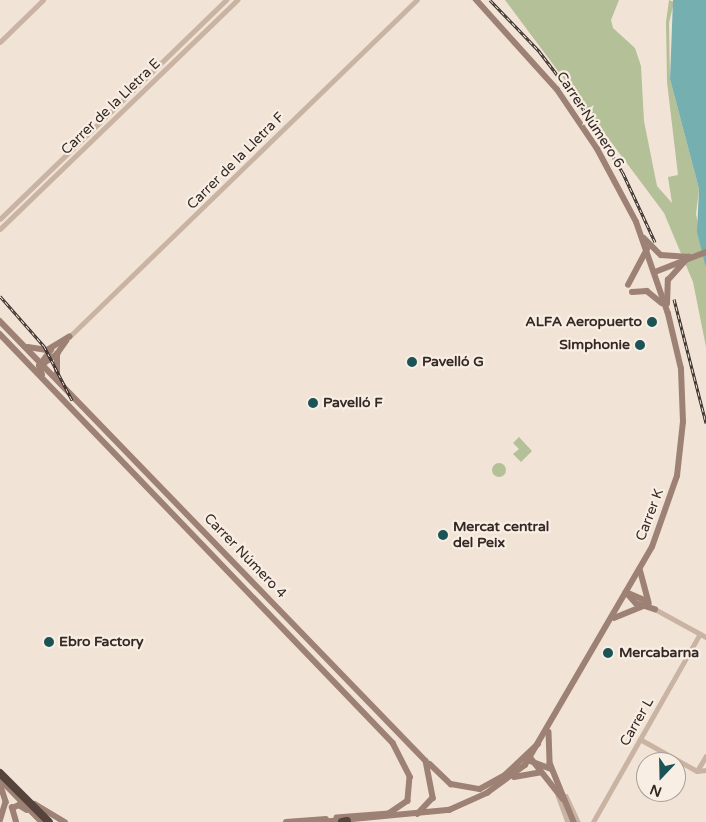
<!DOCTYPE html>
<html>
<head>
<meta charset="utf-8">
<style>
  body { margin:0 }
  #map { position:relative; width:706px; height:822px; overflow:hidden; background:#f1e4d7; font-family:"Varela Round",sans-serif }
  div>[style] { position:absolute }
  .green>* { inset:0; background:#b4c097 }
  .round { border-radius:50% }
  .water>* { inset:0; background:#75afaf }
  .street>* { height:4.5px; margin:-2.25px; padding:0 2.25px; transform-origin:2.25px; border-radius:2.25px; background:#c9b3a3 }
  .secondary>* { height:5.5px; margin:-2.75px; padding:0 2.75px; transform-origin:2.75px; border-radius:2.75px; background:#9d8174 }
  .highway>* { height:8px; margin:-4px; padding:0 4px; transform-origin:4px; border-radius:4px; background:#55433c }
  .rail>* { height:3px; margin-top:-1.5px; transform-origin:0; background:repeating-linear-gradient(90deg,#f9eee3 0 4px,#342925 0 8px); box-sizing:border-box; border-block:1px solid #342925 }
  .dots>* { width:14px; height:14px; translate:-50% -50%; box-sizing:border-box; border:2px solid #f9eee3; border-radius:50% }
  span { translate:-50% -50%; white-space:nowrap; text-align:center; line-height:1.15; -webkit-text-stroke:4.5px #f9eee3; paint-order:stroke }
  .street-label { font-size:14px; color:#342925 }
  .poi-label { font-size:14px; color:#342925; font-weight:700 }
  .right { translate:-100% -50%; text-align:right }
  .left { translate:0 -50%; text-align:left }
  .north { position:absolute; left:636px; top:752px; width:50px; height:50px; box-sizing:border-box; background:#f9eee3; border:1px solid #aa9f97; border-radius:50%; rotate:201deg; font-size:14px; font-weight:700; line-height:20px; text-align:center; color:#342925 }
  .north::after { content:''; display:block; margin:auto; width:18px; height:22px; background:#1a5456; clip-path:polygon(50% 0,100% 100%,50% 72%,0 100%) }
</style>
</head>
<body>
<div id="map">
  <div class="green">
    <i style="clip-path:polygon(505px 0,619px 0,611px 20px,613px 28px,635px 48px,641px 66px,644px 121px,657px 186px,672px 203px,668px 177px,678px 175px,667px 82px,666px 22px,669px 0,674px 2px,669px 23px,670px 79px,699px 189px,696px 214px,706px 268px,706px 347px,693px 282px,664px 213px)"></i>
    <i style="clip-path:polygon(519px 437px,532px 451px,521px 462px,513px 454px,519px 449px,513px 443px)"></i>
    <i class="round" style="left:492px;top:463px;width:14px;height:14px"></i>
  </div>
  <div class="water">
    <i style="clip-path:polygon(673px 0,706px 0,706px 268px,697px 232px,699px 189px,670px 79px)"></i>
  </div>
  <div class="street">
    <i style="left:0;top:42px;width:60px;rotate:-44.3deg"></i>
    <i style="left:0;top:219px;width:315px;rotate:-44.1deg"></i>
    <i style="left:0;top:229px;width:330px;rotate:-44deg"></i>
    <i style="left:69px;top:337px;width:484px;rotate:-44.1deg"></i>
    <i style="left:655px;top:609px;width:58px;rotate:28.8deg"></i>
    <i style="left:640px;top:739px;width:65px;rotate:29.3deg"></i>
    <i style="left:697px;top:771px;width:9px;rotate:-6deg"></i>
    <i style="left:697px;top:771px;width:17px;rotate:-59deg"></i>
    <i style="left:558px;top:795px;width:29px;rotate:70deg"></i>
    <i style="left:566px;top:796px;width:29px;rotate:65deg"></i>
    <i style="left:593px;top:822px;width:216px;rotate:-60.4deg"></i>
  </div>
  <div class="secondary">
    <i style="left:644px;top:238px;width:24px;rotate:45deg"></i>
    <i style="left:661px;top:255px;width:28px;rotate:4deg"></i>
    <i style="left:655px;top:272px;width:55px;rotate:-21.4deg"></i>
    <i style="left:628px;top:285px;width:40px;rotate:-62deg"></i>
    <i style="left:632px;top:292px;width:15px;rotate:-4deg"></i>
    <i style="left:647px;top:291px;width:19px;rotate:39deg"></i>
    <i style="left:667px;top:304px;width:24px;rotate:-88deg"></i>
    <i style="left:668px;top:280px;width:31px;rotate:-48deg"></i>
    <i style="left:0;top:321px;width:612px;rotate:45.93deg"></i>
    <i style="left:426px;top:761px;width:38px;rotate:79deg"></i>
    <i style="left:433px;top:798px;width:22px;rotate:133deg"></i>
    <i style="left:0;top:334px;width:567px;rotate:46.14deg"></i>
    <i style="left:393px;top:743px;width:38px;rotate:63deg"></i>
    <i style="left:410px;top:777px;width:24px;rotate:95deg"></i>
    <i style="left:408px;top:801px;width:23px;rotate:146deg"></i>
    <i style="left:389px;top:814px;width:52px;rotate:175.6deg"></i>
    <i style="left:28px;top:347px;width:19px;rotate:9deg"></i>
    <i style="left:47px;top:350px;width:26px;rotate:-31deg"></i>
    <i style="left:40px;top:366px;width:21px;rotate:-35deg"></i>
    <i style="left:42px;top:375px;width:9px;rotate:-108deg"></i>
    <i style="left:39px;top:366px;width:20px;rotate:-53deg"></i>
    <i style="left:57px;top:378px;width:24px;rotate:-90deg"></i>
    <i style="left:57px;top:354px;width:16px;rotate:-55deg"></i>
    <i style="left:640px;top:569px;width:35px;rotate:75deg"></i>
    <i style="left:626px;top:592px;width:15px;rotate:48deg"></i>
    <i style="left:636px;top:603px;width:20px;rotate:18deg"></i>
    <i style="left:626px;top:592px;width:23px;rotate:23deg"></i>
    <i style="left:614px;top:618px;width:32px;rotate:-22deg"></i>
    <i style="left:549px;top:732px;width:31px;rotate:88deg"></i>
    <i style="left:550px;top:763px;width:64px;rotate:67.9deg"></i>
    <i style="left:530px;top:757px;width:53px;rotate:51.8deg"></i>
    <i style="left:528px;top:760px;width:25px;rotate:21deg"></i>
    <i style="left:430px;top:764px;width:29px;rotate:44deg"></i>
    <i style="left:451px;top:784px;width:29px;rotate:10deg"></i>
    <i style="left:480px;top:789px;width:29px;rotate:-29deg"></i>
    <i style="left:505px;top:775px;width:45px;rotate:-43.2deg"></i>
    <i style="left:514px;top:777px;width:27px;rotate:-10deg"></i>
    <i style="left:0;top:779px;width:60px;rotate:45.7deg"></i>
    <i style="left:0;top:783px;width:20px;rotate:72deg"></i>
    <i style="left:6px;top:802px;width:21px;rotate:107deg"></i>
    <i style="left:35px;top:804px;width:35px;rotate:31deg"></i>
    <i style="left:16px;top:822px;width:15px;rotate:-106deg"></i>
    <i style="left:12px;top:808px;width:8px;rotate:-23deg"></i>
    <i style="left:19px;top:805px;width:9px;rotate:32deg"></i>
    <i style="left:286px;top:822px;width:40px;rotate:-4.3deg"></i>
    <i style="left:321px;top:822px;width:129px;rotate:-5.4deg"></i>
    <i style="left:449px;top:810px;width:42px;rotate:-24.1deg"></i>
    <i style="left:487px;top:793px;width:47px;rotate:-36.4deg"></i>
    <i style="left:525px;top:765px;width:252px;rotate:-59.8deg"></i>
    <i style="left:652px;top:547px;width:75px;rotate:-70.6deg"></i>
    <i style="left:677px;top:476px;width:54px;rotate:-83.7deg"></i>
    <i style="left:683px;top:422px;width:53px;rotate:-92.2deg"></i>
    <i style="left:681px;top:369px;width:57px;rotate:-103.3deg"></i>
    <i style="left:668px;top:314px;width:97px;rotate:-109.2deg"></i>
    <i style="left:636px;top:222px;width:83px;rotate:-118.1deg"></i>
    <i style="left:597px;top:149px;width:71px;rotate:-124.1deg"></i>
    <i style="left:557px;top:90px;width:121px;rotate:-132deg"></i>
  </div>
  <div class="highway">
    <i style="left:0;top:773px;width:69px;rotate:45deg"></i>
    <i style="left:342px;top:822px;width:5px;rotate:-11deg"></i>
  </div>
  <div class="rail">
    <i style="left:490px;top:0;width:71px;rotate:46.1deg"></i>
    <i style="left:539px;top:51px;width:81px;rotate:52.6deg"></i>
    <i style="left:588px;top:115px;width:68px;rotate:58.9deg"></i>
    <i style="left:623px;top:173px;width:76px;rotate:65.1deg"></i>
    <i style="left:0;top:296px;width:67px;rotate:48.7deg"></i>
    <i style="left:44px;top:346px;width:61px;rotate:62.6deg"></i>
    <i style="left:674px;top:299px;width:128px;rotate:75.5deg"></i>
  </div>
  <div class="dots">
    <i style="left:652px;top:322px;background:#1a5456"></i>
    <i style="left:640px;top:345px;background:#1a5456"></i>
    <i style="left:412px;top:362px;background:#1a5456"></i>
    <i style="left:313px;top:403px;background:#1a5456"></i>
    <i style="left:443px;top:535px;background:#1a5456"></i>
    <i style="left:49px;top:642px;background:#1a5456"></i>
    <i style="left:608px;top:653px;background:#1a5456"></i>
  </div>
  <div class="street-label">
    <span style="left:111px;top:107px;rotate:-44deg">Carrer de la Lletra E</span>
    <span style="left:590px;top:120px;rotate:57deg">Carrer Número 6</span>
    <span style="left:236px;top:161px;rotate:-45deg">Carrer de la Lletra F</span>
    <span style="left:650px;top:515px;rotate:-69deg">Carrer K</span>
    <span style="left:245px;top:556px;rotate:46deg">Carrer Número 4</span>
    <span style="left:637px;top:722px;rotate:-60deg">Carrer L</span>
  </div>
  <div class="poi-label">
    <span class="right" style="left:642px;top:322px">ALFA Aeropuerto</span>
    <span class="right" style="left:630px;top:345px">Simphonie</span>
    <span class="left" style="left:422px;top:362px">Pavelló G</span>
    <span class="left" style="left:323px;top:403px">Pavelló F</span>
    <span class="left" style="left:453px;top:535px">Mercat central<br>del Peix</span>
    <span class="left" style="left:59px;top:642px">Ebro Factory</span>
    <span class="left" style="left:619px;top:653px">Mercabarna</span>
  </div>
  <div class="north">N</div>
</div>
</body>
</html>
